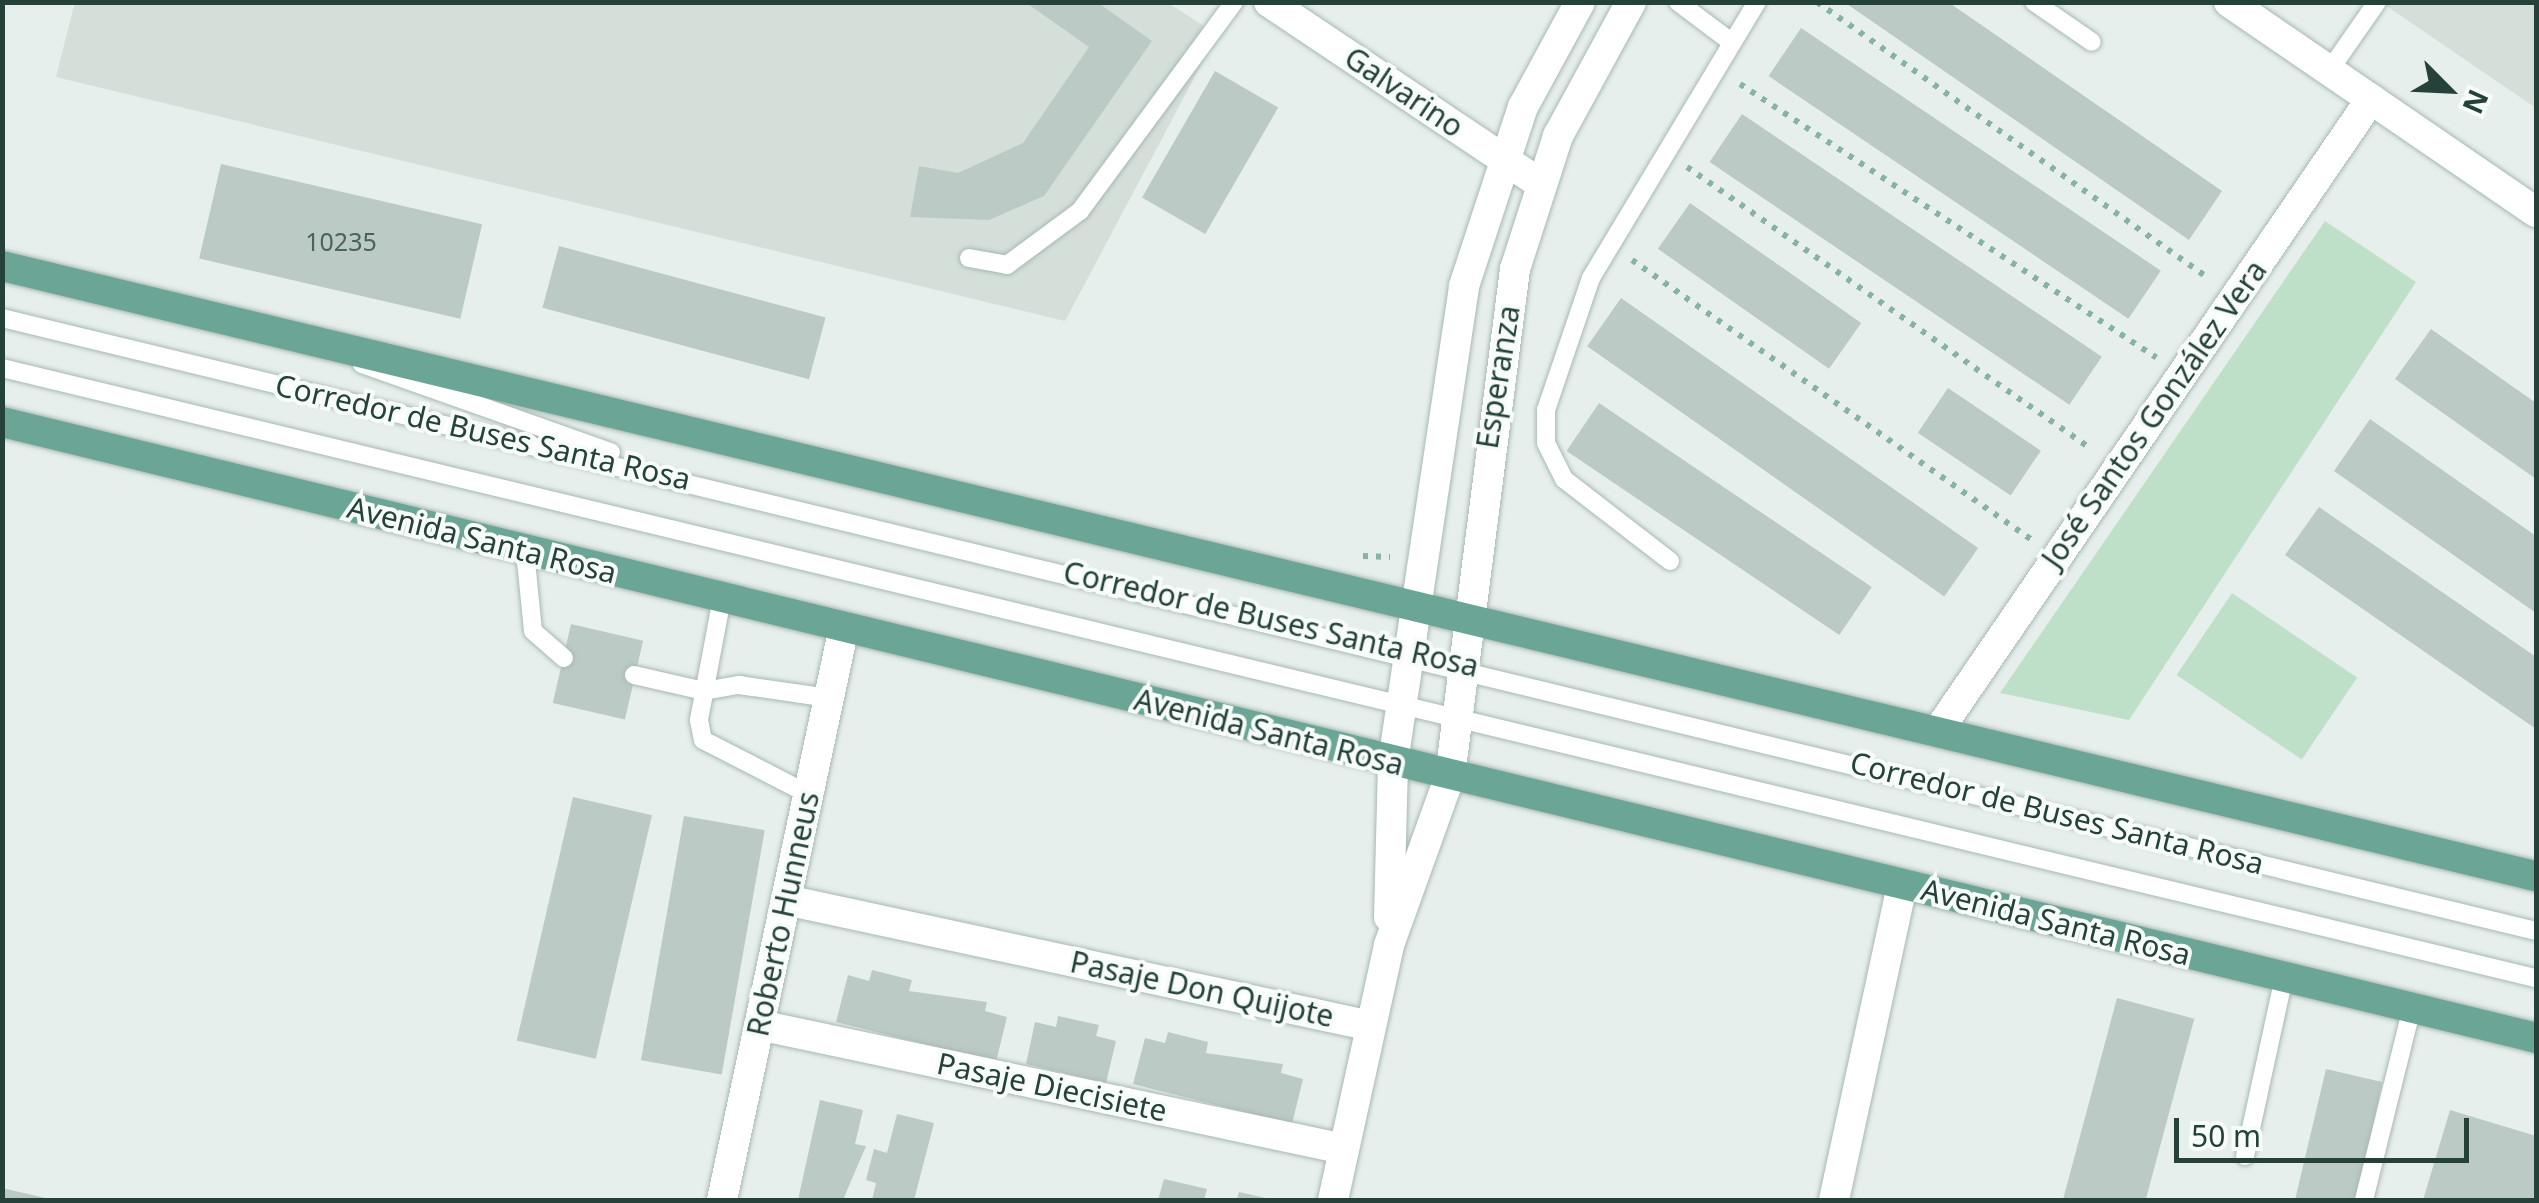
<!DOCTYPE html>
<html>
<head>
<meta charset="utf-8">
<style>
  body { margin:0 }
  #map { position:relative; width:2539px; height:1203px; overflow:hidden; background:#e6efeb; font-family:"Noto Sans",sans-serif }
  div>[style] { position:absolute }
  .built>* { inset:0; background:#d4dfda }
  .green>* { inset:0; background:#bfe0c8; transform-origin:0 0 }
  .building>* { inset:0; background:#bbcac4; transform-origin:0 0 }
  .path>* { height:6px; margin-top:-3px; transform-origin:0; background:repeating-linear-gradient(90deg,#86b3a5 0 5px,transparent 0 13px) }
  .roads { filter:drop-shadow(0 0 2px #a8b8b2) drop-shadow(0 0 2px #a8b8b2) }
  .lane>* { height:18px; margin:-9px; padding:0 9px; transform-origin:9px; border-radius:9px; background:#fff }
  .street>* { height:30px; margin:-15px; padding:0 15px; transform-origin:15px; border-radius:15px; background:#fff }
  .secondary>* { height:30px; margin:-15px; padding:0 15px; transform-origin:15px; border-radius:15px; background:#fff }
  .primary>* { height:30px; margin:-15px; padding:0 15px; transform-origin:15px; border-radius:15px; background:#6aa596 }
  span { translate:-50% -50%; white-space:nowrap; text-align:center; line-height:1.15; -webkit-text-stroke:8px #f7fbf9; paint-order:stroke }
  .number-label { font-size:25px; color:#4a645c }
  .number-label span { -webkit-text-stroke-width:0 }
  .street-label { font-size:30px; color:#24423a }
  .frame { position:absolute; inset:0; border:5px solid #24423a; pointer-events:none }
  .north { position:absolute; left:2399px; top:40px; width:100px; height:100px; -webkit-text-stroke:8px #f7fbf9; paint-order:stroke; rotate:114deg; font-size:28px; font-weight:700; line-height:40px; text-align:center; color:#24423a }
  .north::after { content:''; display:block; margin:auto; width:35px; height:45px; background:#24423a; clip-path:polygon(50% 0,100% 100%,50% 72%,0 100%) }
  .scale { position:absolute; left:2174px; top:1118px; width:295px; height:45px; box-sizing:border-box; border:5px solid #24423a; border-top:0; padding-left:12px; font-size:30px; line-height:35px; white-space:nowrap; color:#24423a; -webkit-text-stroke:8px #f7fbf9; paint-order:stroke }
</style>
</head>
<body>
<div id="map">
  <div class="built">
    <i style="clip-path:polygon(75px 2px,1167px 2px,1217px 35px,1065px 321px,56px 77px)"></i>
    <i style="clip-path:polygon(2382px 3px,2536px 3px,2536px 108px)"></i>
  </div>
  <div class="green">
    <i style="clip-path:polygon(2325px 221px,2416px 282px,2129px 720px,2000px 693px)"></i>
    <i style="left:2232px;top:593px;width:151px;height:99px;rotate:34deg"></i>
  </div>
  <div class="building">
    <i style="clip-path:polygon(1025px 2px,1097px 2px,1152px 41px,1044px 196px,989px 220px,910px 217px,919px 166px,958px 173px,1023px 143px,1089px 47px)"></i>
    <i style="clip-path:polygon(1844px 2px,1948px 2px,2222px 191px,2189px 240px)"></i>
    <i style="left:1801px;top:28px;width:434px;height:58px;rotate:34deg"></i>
    <i style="left:1215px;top:71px;width:73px;height:146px;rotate:30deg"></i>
    <i style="left:1742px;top:114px;width:434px;height:58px;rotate:34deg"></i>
    <i style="left:221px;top:164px;width:268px;height:97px;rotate:13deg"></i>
    <i style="left:1690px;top:203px;width:209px;height:56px;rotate:35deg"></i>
    <i style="left:559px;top:246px;width:276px;height:64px;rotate:15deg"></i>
    <i style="left:1621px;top:298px;width:436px;height:59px;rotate:35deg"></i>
    <i style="clip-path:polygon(2431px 329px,2536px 403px,2536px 479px,2395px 379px)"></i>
    <i style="left:1948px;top:388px;width:112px;height:54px;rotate:34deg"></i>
    <i style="left:1599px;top:403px;width:329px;height:58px;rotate:34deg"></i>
    <i style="clip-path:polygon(2370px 419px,2536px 536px,2536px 613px,2334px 471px)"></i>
    <i style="clip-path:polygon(2319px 507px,2536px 657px,2536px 729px,2285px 555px)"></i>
    <i style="left:571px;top:624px;width:74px;height:81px;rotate:13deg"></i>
    <i style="left:573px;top:797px;width:81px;height:250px;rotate:13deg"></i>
    <i style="left:684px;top:816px;width:82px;height:248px;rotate:10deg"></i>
    <i style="clip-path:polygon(872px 970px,912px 980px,909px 991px,987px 1002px,985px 1011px,1007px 1017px,996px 1062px,836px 1022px,848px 975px,869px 981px)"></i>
    <i style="left:2117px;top:998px;width:80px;height:209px;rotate:15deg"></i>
    <i style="clip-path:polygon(1058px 1016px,1099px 1025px,1096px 1036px,1116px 1041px,1106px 1083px,1026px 1064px,1035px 1022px,1056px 1027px)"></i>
    <i style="clip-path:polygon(1168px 1032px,1208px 1042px,1206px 1053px,1283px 1064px,1281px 1073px,1303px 1079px,1292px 1124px,1133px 1084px,1145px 1038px,1165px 1043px)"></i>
    <i style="clip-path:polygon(2326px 1069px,2382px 1082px,2358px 1200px,2295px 1200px)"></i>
    <i style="clip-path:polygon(820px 1100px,863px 1110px,855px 1144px,866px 1146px,843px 1200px,798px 1200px)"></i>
    <i style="clip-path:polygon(2450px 1110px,2536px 1136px,2536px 1200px,2423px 1200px)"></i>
    <i style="clip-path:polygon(897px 1114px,934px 1123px,914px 1200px,872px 1200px,876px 1183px,866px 1180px,874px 1149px,887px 1153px)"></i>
    <i style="clip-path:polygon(1164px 1179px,1207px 1189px,1204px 1200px,1158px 1200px)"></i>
    <i style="clip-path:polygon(2px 1188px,50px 1199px,50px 1200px,2px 1200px)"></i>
    <i style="clip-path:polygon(1239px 1192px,1270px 1199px,1270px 1200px,1237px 1200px)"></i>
  </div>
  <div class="path">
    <i style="left:1817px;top:2px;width:480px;rotate:35.2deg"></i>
    <i style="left:1740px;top:84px;width:498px;rotate:33.3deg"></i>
    <i style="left:1687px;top:167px;width:493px;rotate:34.9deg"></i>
    <i style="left:1632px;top:260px;width:487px;rotate:35deg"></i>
    <i style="left:1363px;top:556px;width:27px;rotate:2deg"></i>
  </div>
  <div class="roads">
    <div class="lane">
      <i style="left:1678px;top:2px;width:65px;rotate:36.9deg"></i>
      <i style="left:2034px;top:2px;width:70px;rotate:34.6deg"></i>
      <i style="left:2329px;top:71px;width:84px;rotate:-55.2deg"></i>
      <i style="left:969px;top:258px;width:39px;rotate:10deg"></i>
      <i style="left:1007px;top:265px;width:91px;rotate:-36.5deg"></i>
      <i style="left:1080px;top:211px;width:260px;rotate:-53.6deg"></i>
      <i style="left:2px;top:318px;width:2607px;rotate:13.6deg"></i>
      <i style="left:362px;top:364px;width:264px;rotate:19.5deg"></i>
      <i style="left:2px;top:368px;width:2606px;rotate:13.54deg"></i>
      <i style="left:525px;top:551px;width:80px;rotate:84.3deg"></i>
      <i style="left:533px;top:631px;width:41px;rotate:41.1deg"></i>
      <i style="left:1670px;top:561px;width:134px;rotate:-142.3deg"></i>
      <i style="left:1564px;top:479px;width:40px;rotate:-116.6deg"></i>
      <i style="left:1546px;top:443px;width:33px;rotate:-90deg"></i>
      <i style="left:1546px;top:410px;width:139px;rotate:-71.2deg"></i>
      <i style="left:1591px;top:278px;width:322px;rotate:-59deg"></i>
      <i style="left:722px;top:598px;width:124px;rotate:100.7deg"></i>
      <i style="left:699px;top:720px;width:20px;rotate:79deg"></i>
      <i style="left:703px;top:740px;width:118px;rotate:27.2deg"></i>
      <i style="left:634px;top:675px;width:72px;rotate:12.9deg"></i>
      <i style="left:704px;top:691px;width:36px;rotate:-10deg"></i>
      <i style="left:739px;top:685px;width:91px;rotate:8.2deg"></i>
      <i style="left:2245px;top:1156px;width:183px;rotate:-77.7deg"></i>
      <i style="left:2364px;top:1200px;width:198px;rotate:-76deg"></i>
    </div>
    <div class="street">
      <i style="left:1269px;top:2px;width:324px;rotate:33.8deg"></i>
      <i style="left:2229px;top:2px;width:372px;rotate:34.4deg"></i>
      <i style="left:1938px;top:731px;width:766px;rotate:-55.58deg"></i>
      <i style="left:786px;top:900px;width:598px;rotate:12.15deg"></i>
      <i style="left:759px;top:1025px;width:598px;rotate:11.97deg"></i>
      <i style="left:722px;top:1200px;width:586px;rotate:-77.98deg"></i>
      <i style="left:1834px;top:1200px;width:322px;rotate:-77.8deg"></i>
    </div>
    <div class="secondary">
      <i style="left:1389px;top:917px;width:155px;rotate:-88.5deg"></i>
      <i style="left:1393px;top:762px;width:481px;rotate:-81.5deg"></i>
      <i style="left:1464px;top:286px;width:188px;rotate:-71.8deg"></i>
      <i style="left:1523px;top:107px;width:119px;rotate:-61.5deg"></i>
      <i style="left:1333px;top:1200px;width:261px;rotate:-77.6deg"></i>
      <i style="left:1389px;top:945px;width:180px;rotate:-70.2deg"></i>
      <i style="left:1450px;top:776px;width:511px;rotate:-82.69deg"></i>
      <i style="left:1515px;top:269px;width:140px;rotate:-72.1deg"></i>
      <i style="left:1558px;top:136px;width:153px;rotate:-61.4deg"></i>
    </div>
    <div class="primary">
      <i style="left:2px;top:266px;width:2606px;rotate:13.54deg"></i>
      <i style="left:2px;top:422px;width:2608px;rotate:13.66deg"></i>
    </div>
  </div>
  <div class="number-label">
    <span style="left:341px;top:241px">10235</span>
  </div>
  <div class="street-label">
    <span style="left:1404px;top:92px;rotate:34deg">Galvarino</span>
    <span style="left:1498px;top:377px;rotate:-81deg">Esperanza</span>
    <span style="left:2154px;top:414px;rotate:-55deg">José Santos González Vera</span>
    <span style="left:483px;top:432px;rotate:13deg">Corredor de Buses Santa Rosa</span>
    <span style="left:482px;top:540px;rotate:14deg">Avenida Santa Rosa</span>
    <span style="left:1271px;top:619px;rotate:13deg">Corredor de Buses Santa Rosa</span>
    <span style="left:1269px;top:732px;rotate:14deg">Avenida Santa Rosa</span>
    <span style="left:2057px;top:813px;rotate:14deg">Corredor de Buses Santa Rosa</span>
    <span style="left:783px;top:914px;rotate:-78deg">Roberto Hunneus</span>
    <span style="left:2056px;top:922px;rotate:14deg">Avenida Santa Rosa</span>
    <span style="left:1202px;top:989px;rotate:12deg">Pasaje Don Quijote</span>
    <span style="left:1052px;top:1087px;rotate:12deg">Pasaje Diecisiete</span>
  </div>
  <div class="frame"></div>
  <div class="north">N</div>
  <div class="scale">50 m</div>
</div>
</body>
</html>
